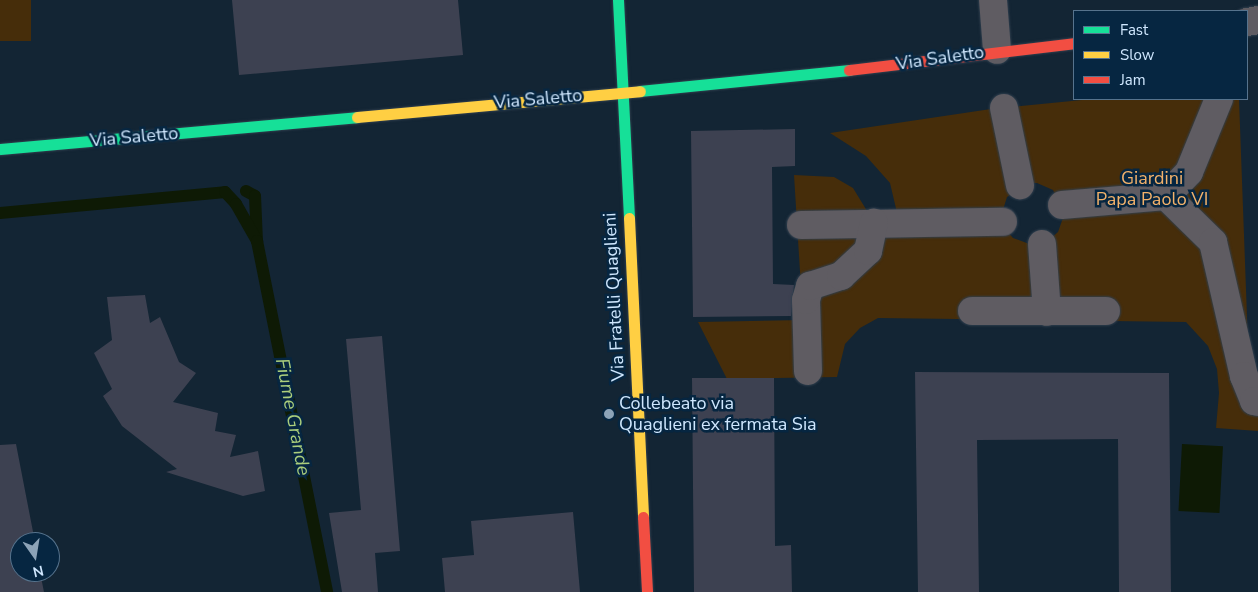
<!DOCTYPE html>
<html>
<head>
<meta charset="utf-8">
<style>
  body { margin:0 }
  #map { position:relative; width:1258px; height:592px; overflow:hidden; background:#132534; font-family:"Nunito Sans",sans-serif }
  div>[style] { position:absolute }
  .green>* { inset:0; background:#462d0a; transform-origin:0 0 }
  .water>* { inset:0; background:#0e1a05; transform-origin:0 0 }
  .stream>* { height:12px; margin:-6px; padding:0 6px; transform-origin:6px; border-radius:6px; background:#0e1a05 }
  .building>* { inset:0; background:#3d4151 }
  .roads { filter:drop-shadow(0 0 1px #303f4e) drop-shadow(0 0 1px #303f4e) }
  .street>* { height:28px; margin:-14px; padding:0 14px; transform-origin:14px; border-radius:14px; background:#5f5c62 }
  .fast>* { height:11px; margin:-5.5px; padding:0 5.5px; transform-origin:5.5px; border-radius:5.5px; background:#16e098 }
  .slow>* { height:11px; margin:-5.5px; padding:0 5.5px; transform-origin:5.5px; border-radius:5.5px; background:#ffcf43 }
  .jam>* { height:11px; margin:-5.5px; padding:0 5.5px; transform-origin:5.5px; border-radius:5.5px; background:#f24e42 }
  .dots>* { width:14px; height:14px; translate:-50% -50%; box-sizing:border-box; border:2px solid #062641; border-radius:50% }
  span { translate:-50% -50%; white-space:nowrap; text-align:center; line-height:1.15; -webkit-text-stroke:5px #062641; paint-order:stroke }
  .street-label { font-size:18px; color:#cfe7fe }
  .park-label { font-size:18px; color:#f2b26b }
  .poi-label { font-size:18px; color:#cfe7fe }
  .left { translate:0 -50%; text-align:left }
  .water-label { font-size:19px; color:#abce7c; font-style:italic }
  .legend { position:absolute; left:1073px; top:10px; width:175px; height:90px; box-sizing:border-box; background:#062641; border:1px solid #56738d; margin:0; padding:6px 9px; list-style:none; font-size:15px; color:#cfe7fe }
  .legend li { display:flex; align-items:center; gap:10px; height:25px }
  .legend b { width:25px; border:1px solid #56738d }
  .north { position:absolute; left:10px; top:532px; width:50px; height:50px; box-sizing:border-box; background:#062641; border:1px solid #56738d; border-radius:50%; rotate:167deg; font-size:14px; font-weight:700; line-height:20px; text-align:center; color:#cfe7fe }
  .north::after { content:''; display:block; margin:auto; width:18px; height:22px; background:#8da3b7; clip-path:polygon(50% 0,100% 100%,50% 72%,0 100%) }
</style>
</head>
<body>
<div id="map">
  <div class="green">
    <i style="left:0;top:0;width:31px;height:41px"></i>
    <i style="clip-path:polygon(evenodd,1092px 99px,1239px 99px,1249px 371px,1258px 373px,1258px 431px,1216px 428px,1219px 393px,1217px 369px,1208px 346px,1186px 322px,878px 318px,860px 328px,845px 344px,837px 377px,727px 379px,698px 322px,803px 320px,794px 175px,834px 177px,853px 188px,872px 219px,898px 217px,890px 183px,866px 156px,830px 133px,991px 109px,1092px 99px,1028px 183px,1037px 183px,1053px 190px,1064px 215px,1058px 232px,1050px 239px,1032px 245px,1013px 238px,1007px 231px,1002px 213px,1007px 197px,1028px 183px)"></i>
  </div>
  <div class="water">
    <i style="left:1182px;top:444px;width:41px;height:67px;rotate:3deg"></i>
  </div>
  <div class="stream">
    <i style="left:246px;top:191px;width:10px;rotate:29deg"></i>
    <i style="left:255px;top:196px;width:45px;rotate:87.5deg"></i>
    <i style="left:0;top:213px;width:226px;rotate:-5.3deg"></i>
    <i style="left:225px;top:192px;width:16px;rotate:47deg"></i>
    <i style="left:236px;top:204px;width:43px;rotate:60.4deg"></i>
    <i style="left:257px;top:241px;width:358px;rotate:78.7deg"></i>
  </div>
  <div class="building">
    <i style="clip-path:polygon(232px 0,458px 0,463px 55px,239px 75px)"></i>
    <i style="clip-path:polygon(795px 129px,795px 166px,772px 167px,773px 284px,794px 285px,791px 316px,693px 317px,691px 131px)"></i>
    <i style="clip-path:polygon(145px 295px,150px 323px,160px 317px,179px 362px,196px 373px,173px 402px,218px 413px,215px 431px,236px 435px,230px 457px,258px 451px,265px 491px,243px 496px,166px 472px,177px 469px,122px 426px,103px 396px,112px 389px,94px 353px,112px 340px,107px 297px)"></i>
    <i style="clip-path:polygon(382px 336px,400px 551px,375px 553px,378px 592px,342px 592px,329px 513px,361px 510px,346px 339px)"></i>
    <i style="clip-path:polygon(915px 372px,1169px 373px,1171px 592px,1119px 592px,1118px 439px,977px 440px,979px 592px,918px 592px)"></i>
    <i style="clip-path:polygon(692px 378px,774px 378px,775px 546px,791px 545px,792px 592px,694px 592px)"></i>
    <i style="clip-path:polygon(16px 444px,35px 542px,20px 542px,20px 572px,40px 572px,44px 592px,0 592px,0 445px)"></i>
    <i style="clip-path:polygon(573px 512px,580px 592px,445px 592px,442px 558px,474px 555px,471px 521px)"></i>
  </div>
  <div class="roads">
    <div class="street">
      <i style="left:993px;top:0;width:50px;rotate:85.4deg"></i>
      <i style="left:1247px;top:22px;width:11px;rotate:-10deg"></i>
      <i style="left:1004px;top:108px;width:79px;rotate:78.3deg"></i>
      <i style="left:1166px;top:196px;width:33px;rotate:-46deg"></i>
      <i style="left:1189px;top:172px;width:79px;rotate:-67.7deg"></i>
      <i style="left:1062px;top:205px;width:104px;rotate:-4.9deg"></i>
      <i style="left:1166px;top:196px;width:66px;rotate:44.4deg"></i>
      <i style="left:1213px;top:242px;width:138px;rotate:77deg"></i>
      <i style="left:1244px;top:376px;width:27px;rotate:68deg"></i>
      <i style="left:1254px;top:401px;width:4px;rotate:14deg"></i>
      <i style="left:801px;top:225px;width:202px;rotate:-0.9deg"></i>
      <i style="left:1042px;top:244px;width:68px;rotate:85.8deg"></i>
      <i style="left:972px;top:311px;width:134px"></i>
      <i style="left:808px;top:371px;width:71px;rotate:-91.6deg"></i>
      <i style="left:806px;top:300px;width:15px;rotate:-74deg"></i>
      <i style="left:810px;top:286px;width:33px;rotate:-18deg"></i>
      <i style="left:841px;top:276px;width:37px;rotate:-43deg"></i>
      <i style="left:868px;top:251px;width:29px;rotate:-78deg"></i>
    </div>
    <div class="fast">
      <i style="left:618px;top:0;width:218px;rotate:87.1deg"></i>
      <i style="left:640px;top:91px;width:210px;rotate:-5.7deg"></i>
      <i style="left:0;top:149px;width:358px;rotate:-5.1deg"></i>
    </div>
    <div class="slow">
      <i style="left:357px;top:117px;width:284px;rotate:-5.2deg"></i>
      <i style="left:629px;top:218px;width:299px;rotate:87.3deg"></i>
    </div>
    <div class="jam">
      <i style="left:849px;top:70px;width:227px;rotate:-6.8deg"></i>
      <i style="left:643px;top:517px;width:75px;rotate:86.9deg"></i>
    </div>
  </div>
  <div class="dots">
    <i style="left:609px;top:414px;background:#8da3b7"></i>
  </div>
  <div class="street-label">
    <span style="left:940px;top:58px;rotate:-8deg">Via Saletto</span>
    <span style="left:538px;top:99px;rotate:-5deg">Via Saletto</span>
    <span style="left:134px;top:137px;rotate:-5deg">Via Saletto</span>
    <span style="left:614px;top:297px;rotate:-93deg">Via Fratelli Quaglieni</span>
  </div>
  <div class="park-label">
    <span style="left:1152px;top:189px">Giardini<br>Papa Paolo VI</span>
  </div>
  <div class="poi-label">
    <span class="left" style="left:619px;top:414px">Collebeato via<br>Quaglieni ex fermata Sia</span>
  </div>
  <div class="water-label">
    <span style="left:292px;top:417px;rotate:79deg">Fiume Grande</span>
  </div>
  <ul class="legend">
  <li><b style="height:6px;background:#16e098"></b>Fast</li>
  <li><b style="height:6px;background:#ffcf43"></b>Slow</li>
  <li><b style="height:6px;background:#f24e42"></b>Jam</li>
  </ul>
  <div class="north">N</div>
</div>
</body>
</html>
